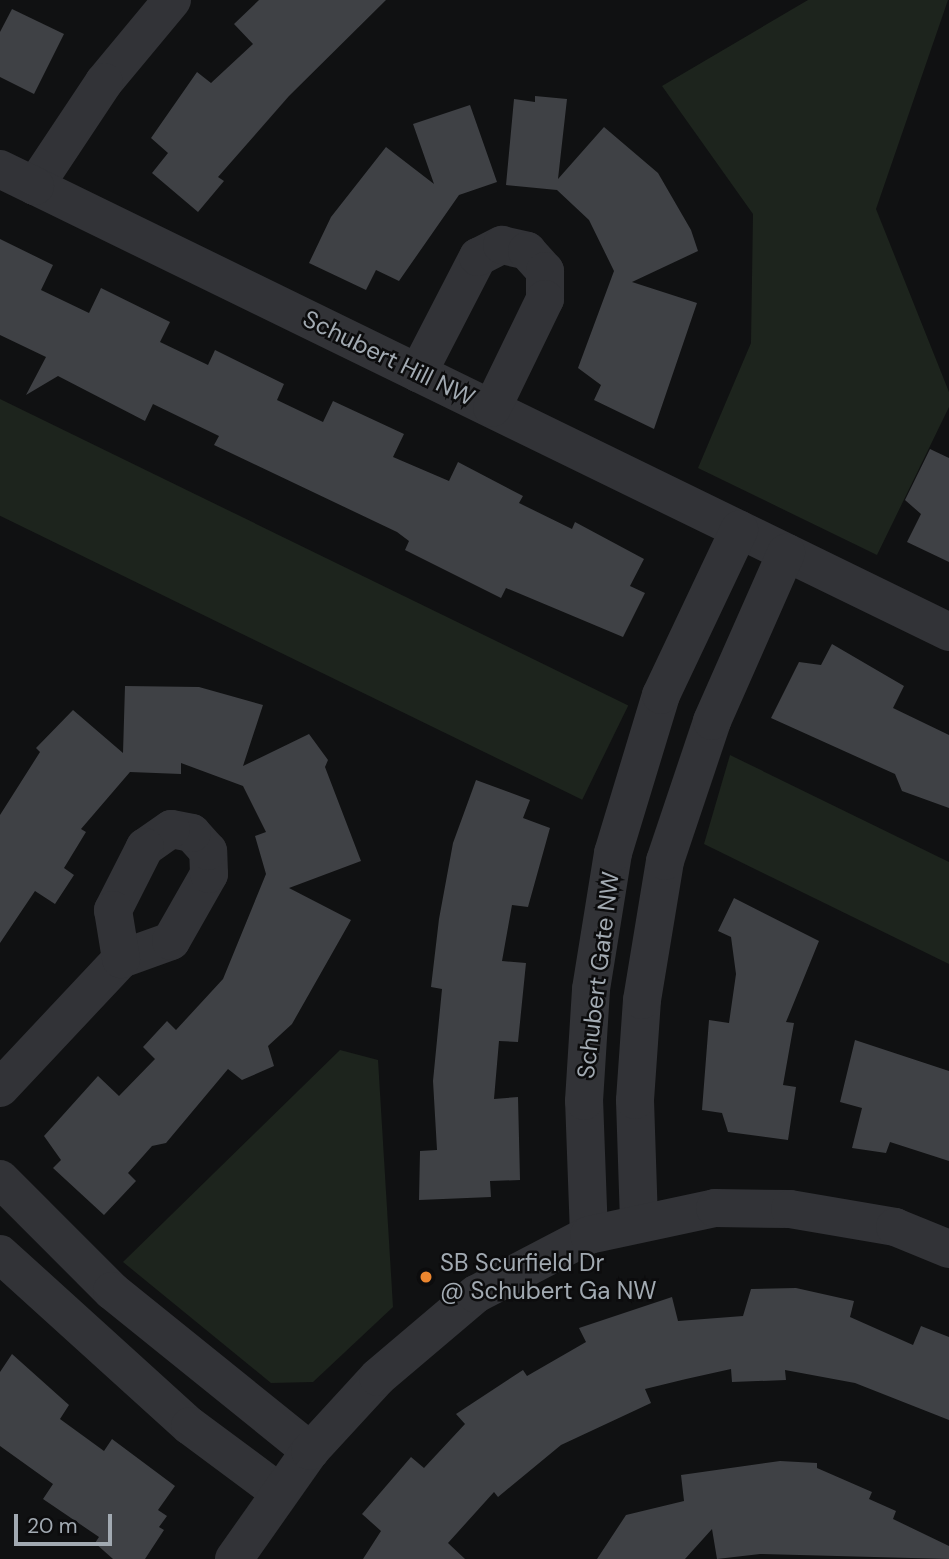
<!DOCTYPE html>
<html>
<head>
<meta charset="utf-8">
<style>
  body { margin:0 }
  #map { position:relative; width:949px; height:1559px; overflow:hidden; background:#101112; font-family:"DM Sans",sans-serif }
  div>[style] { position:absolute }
  .green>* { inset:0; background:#1d241d; transform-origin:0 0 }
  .building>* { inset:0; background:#3f4145 }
  .minor>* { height:38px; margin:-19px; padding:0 19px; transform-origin:19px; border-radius:19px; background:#323337 }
  .dots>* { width:19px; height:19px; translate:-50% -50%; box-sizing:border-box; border:4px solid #0c0c0d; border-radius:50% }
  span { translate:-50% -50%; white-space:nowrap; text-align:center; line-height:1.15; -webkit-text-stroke:5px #0c0c0d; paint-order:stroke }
  .street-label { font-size:24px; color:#a2aab2 }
  .poi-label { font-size:24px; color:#a2aab2 }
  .left { translate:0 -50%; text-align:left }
  .scale { position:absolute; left:14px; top:1514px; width:98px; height:32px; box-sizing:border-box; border:4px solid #a2aab2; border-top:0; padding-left:9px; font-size:21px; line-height:24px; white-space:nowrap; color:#a2aab2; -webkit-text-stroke:5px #0c0c0d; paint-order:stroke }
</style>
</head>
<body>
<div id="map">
  <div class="green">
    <i style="clip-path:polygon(808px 0,948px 0,876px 209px,949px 392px,949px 407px,877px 555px,698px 468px,751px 343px,753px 214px,662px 86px)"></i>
    <i style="left:0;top:399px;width:699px;height:105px;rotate:26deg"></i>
    <i style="clip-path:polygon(730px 755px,949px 862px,949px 964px,704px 844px)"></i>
    <i style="clip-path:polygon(340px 1050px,378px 1060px,393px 1307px,313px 1382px,271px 1383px,123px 1262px)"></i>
  </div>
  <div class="building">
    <i style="clip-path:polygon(259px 0,386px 0,289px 96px,218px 177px,224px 181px,198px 212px,152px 173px,168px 153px,151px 138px,197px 72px,211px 83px,253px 44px,234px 24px)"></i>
    <i style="clip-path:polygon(12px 9px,64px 34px,34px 94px,0 77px,0 32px)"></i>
    <i style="clip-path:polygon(535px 96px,567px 99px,558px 179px,604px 127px,658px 173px,691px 230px,698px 251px,632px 282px,697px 303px,654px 429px,594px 400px,601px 385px,578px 368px,614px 271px,589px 220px,557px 190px,506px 185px,514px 99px,535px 102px)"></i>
    <i style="clip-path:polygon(470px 105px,497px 182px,459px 195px,399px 281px,376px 270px,366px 290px,309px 263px,331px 217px,386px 147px,434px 184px,413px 124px)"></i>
    <i style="clip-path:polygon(0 239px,53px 265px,41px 290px,89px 313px,101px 288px,170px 322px,160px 342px,208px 365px,215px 350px,284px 384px,277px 400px,323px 422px,333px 401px,404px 434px,393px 457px,449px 481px,458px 462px,523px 496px,519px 503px,572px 529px,575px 522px,644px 559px,630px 586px,645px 593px,623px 637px,506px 588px,501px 598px,405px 550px,409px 541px,397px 532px,214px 445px,219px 436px,153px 404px,145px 421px,58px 376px,26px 395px,46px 357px,0 335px)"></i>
    <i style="clip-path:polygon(930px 449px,949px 458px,949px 562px,907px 542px,921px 514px,905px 500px)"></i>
    <i style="clip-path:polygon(832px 644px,904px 686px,893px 708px,949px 735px,949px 808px,902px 791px,895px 774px,771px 718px,799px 662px,821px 665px)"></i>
    <i style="clip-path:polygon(125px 686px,199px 687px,263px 705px,243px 766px,309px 734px,328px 760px,325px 767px,361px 861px,289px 888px,351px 920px,292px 1024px,268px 1046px,274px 1066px,242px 1080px,228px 1069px,166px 1143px,152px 1146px,128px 1173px,136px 1181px,104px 1215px,53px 1168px,61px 1160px,44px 1136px,98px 1076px,119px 1096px,155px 1059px,143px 1047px,167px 1021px,176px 1030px,223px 979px,266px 874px,255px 836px,266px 832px,243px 786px,181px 763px,181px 774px,130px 772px,81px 829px,86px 832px,64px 868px,74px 875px,55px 904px,35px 891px,0 943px,0 815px,40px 752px,36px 748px,73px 710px,123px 753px)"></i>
    <i style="clip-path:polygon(476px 780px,530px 800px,523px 818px,550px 828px,528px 907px,512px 905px,502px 961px,526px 963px,518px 1042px,499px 1041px,494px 1099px,518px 1097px,520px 1180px,490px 1181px,491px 1197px,419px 1200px,420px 1151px,437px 1150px,433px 1081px,442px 989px,431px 987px,439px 919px,453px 843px)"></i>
    <i style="clip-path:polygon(734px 898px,819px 941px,786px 1022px,794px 1023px,783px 1085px,796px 1087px,788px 1140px,728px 1132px,722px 1113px,702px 1110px,709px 1020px,729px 1023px,736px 974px,731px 937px,718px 931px)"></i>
    <i style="clip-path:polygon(855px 1040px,949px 1071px,949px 1161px,890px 1142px,886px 1153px,852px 1148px,862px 1108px,840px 1102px)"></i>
    <i style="clip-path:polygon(796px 1288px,854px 1301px,850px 1317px,913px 1345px,921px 1326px,949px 1337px,949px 1420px,855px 1383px,785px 1370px,786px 1380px,732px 1382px,731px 1369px,686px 1379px,645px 1389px,651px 1403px,561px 1445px,498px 1497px,494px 1492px,448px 1543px,465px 1559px,363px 1559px,381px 1531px,362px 1514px,411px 1457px,424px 1468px,465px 1424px,456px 1414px,523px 1370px,527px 1376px,586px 1342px,579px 1328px,672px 1297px,678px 1321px,743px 1316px,751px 1289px)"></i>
    <i style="clip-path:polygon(12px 1354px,69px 1405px,60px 1419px,104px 1451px,112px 1439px,175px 1486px,158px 1510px,167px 1516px,159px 1527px,164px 1530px,145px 1559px,113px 1559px,95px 1543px,99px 1537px,43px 1499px,53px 1484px,0 1446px,0 1372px)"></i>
    <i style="clip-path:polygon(780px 1461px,817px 1463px,817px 1468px,872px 1492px,869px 1499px,896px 1511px,893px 1519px,949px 1546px,949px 1559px,760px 1554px,717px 1559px,712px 1529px,685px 1559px,597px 1559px,626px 1515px,684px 1501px,681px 1475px)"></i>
  </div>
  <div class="minor">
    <i style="left:172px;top:0;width:107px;rotate:129.7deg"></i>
    <i style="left:104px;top:82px;width:125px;rotate:123.6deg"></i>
    <i style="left:35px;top:186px;width:1017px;rotate:26.01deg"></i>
    <i style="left:0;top:169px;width:39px;rotate:26deg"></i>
    <i style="left:418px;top:373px;width:131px;rotate:-62.7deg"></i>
    <i style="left:478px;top:257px;width:27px;rotate:-27deg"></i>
    <i style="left:502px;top:245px;width:26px;rotate:13deg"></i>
    <i style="left:527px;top:251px;width:27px;rotate:48deg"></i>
    <i style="left:545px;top:271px;width:28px;rotate:90deg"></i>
    <i style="left:545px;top:299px;width:121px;rotate:115.9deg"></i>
    <i style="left:0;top:1088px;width:177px;rotate:-46.8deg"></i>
    <i style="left:121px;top:959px;width:53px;rotate:-19.8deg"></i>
    <i style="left:171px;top:941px;width:77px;rotate:-60.4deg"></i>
    <i style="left:209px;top:874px;width:23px;rotate:-92deg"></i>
    <i style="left:208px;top:851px;width:24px;rotate:-132deg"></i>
    <i style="left:192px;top:833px;width:21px;rotate:-169deg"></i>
    <i style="left:171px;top:829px;width:32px;rotate:145deg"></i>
    <i style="left:145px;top:847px;width:71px;rotate:116.9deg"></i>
    <i style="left:113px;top:910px;width:50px;rotate:80.7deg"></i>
    <i style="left:0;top:1179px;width:158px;rotate:45deg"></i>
    <i style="left:112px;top:1291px;width:255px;rotate:38.9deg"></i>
    <i style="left:639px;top:1221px;width:121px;rotate:-91.9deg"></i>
    <i style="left:635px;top:1100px;width:100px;rotate:-86deg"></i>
    <i style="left:642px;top:1000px;width:141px;rotate:-80.6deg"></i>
    <i style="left:665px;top:861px;width:148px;rotate:-71.4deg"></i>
    <i style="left:712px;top:721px;width:184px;rotate:-66.2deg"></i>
    <i style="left:589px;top:1235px;width:134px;rotate:-92.1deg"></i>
    <i style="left:584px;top:1101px;width:112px;rotate:-86.4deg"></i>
    <i style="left:591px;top:989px;width:138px;rotate:-80.8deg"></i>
    <i style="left:613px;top:853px;width:165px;rotate:-73.1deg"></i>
    <i style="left:661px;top:695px;width:183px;rotate:-64.7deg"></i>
    <i style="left:0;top:1254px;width:256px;rotate:42.2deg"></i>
    <i style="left:190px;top:1426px;width:111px;rotate:36.6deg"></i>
    <i style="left:234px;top:1559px;width:132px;rotate:-54.9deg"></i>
    <i style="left:310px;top:1451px;width:100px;rotate:-47.4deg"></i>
    <i style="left:378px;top:1377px;width:128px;rotate:-40.3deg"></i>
    <i style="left:476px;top:1294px;width:127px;rotate:-27.6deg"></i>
    <i style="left:589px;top:1235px;width:129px;rotate:-12.1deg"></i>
    <i style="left:715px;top:1208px;width:75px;rotate:0.8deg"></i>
    <i style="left:790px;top:1209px;width:107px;rotate:9.7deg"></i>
    <i style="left:895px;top:1227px;width:58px;rotate:22.2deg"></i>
  </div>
  <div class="dots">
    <i style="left:426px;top:1277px;background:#eb862f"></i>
  </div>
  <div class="street-label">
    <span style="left:389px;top:358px;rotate:26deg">Schubert Hill NW</span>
    <span style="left:598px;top:975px;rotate:-83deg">Schubert Gate NW</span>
  </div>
  <div class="poi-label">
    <span class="left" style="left:440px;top:1277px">SB Scurfield Dr<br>@ Schubert Ga NW</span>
  </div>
  <div class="scale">20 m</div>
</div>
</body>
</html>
